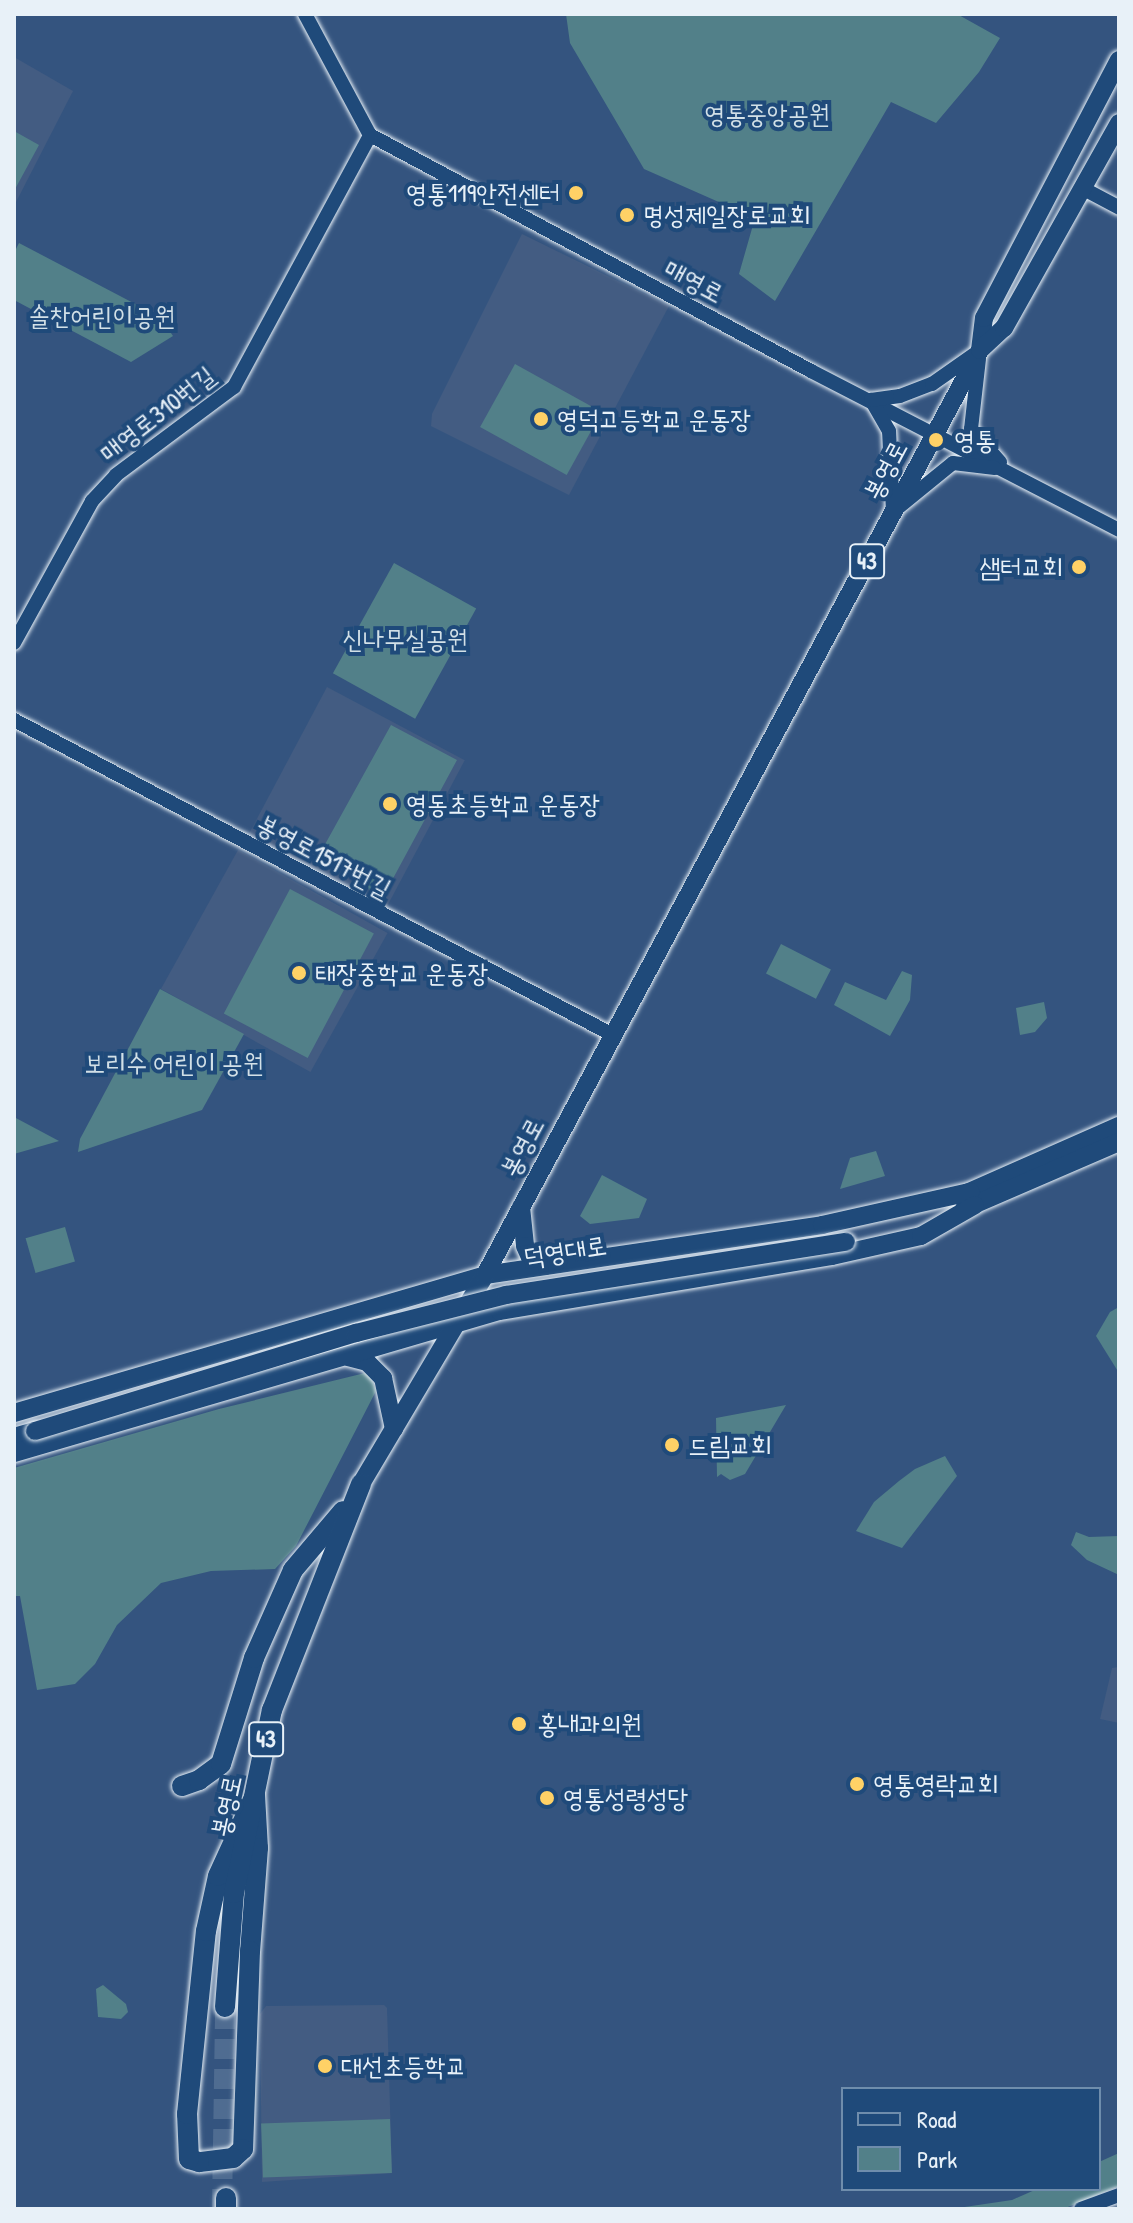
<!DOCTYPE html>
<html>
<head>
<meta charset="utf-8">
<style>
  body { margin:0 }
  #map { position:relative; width:1133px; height:2223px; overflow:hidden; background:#34547f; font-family:"Patrick Hand","Poor Story",sans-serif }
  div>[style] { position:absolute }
  .built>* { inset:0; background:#435c82; transform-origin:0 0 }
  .green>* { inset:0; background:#528089; transform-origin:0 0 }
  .highway-tunnel>* { height:20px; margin-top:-10px; transform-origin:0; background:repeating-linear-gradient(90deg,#4f6c91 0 20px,transparent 0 30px) }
  .roads { filter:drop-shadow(0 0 2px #e8f1f8) drop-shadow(0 0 2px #e8f1f8) }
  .minor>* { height:14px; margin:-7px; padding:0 7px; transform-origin:7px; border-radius:7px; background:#1f4a7a }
  .major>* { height:18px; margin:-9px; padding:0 9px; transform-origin:9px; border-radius:9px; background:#1f4a7a }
  .highway>* { height:20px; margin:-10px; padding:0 10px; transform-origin:10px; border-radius:10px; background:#1f4a7a }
  .bridges { filter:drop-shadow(0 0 2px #e8f1f8) drop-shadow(0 0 2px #e8f1f8) }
  .major-bridge>* { height:18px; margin:-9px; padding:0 9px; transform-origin:9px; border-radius:9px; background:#1f4a7a }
  .dots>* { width:22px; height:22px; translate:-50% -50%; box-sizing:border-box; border:4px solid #1f4a7a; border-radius:50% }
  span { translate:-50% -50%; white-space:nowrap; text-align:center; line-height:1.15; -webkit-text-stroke:8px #1f4a7a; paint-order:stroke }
  .shield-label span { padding:2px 6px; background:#1f4a7a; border:2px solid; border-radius:6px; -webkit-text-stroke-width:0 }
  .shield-label { font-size:24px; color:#e8f1f8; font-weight:700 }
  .park-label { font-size:26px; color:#d2e0e7 }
  .poi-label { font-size:26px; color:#e8f1f8 }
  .right { translate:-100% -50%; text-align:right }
  .left { translate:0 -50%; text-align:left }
  .street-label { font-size:26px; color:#e8f1f8 }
  .frame { position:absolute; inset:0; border:16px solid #e8f1f8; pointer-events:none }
  .legend { position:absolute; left:841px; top:2087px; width:260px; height:104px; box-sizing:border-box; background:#1f4a7a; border:2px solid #6f8dac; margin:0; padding:10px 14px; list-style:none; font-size:24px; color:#e8f1f8 }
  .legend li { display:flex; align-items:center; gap:16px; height:40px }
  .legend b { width:40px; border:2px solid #6f8dac }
</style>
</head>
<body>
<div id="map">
  <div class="built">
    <i style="clip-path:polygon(14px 57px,73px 91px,14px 206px)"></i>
    <i style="clip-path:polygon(522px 234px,669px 306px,569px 495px,431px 426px,432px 414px)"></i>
    <i style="left:327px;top:687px;width:156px;height:166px;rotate:28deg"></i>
    <i style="left:238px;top:850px;width:171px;height:159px;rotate:29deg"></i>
    <i style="clip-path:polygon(1119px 1667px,1119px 1723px,1100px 1719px,1112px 1668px)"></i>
    <i style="clip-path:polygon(384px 2005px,387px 2008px,392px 2173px,262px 2182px,260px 2014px,266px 2006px)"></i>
  </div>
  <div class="green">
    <i style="clip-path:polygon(566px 14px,957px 14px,1000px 38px,979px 72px,936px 123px,891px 102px,775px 301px,739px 274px,755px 218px,644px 169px,570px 43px)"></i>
    <i style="clip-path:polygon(14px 131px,39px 145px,14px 191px)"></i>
    <i style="clip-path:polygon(19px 243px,160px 317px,173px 336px,131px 362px,14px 300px,14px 253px)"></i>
    <i style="left:515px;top:364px;width:99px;height:72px;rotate:29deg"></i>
    <i style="left:394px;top:563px;width:94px;height:126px;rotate:29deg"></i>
    <i style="clip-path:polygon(391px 725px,457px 760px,383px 897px,357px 883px,355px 866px,323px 848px)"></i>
    <i style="left:290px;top:889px;width:95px;height:141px;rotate:28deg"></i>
    <i style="left:781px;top:944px;width:56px;height:33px;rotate:27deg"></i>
    <i style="clip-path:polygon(902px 971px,912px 975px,910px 1000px,890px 1036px,834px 1005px,845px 982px,886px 1000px)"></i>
    <i style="clip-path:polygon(160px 989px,244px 1034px,202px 1110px,78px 1152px,80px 1139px)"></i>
    <i style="clip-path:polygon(1044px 1002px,1047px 1018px,1035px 1032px,1020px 1035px,1016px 1008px)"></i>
    <i style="clip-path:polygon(14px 1117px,59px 1141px,14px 1154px)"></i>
    <i style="clip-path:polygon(876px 1151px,885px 1176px,840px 1189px,850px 1158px)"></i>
    <i style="clip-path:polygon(602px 1175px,647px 1199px,639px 1218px,590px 1224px,580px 1216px)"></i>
    <i style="left:65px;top:1227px;width:36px;height:41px;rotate:74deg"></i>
    <i style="clip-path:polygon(1119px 1307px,1119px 1373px,1096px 1336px,1110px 1312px)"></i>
    <i style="clip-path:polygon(365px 1373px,371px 1377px,376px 1391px,296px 1546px,275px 1569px,211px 1571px,161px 1583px,117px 1625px,95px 1664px,75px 1684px,37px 1690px,20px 1596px,14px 1596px,14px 1468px,219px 1409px)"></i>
    <i style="clip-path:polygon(786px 1405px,745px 1474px,730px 1480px,721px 1474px,717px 1477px,716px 1418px)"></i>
    <i style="clip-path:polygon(945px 1456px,957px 1476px,902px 1548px,856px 1531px,874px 1502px,899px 1481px,915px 1469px)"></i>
    <i style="clip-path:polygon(1076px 1532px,1089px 1537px,1119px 1536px,1119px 1575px,1087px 1560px,1071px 1545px)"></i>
    <i style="clip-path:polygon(103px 1985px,126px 2004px,128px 2012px,121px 2019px,98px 2017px,96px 1989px)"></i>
    <i style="left:390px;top:2119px;width:54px;height:129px;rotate:88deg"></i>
    <i style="clip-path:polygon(1119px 2153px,1119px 2186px,1063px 2209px,951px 2209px,1012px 2200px,1037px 2189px,1099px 2189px,1099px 2162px)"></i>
  </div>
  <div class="highway-tunnel">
    <i style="left:222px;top:2209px;width:202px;rotate:-89.1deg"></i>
  </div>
  <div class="roads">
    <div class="minor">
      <i style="left:305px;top:14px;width:137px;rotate:61.8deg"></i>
      <i style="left:370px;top:135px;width:500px;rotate:28.15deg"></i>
      <i style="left:811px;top:371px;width:347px;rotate:27.3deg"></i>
      <i style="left:1084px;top:189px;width:40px;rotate:28deg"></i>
      <i style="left:979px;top:359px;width:70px;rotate:96.5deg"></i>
      <i style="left:971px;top:429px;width:44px;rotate:48.7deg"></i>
      <i style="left:900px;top:506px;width:68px;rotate:-39.1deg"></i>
      <i style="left:953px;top:463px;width:42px;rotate:6.8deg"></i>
      <i style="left:893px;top:512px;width:81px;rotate:-92.8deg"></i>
      <i style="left:889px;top:431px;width:36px;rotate:-120deg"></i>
      <i style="left:871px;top:400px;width:29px;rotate:-8deg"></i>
      <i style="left:900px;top:396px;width:34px;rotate:-21deg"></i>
      <i style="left:932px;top:384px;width:57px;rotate:-35.1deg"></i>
      <i style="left:14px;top:643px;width:162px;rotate:-61.2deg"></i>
      <i style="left:92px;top:501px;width:35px;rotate:-47deg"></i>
      <i style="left:116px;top:475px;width:147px;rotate:-36.7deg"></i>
      <i style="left:234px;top:387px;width:286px;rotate:-61.6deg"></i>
      <i style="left:14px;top:720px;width:675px;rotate:27.74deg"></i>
      <i style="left:1081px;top:2209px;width:40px;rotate:-20.2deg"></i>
    </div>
    <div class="major">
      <i style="left:980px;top:350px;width:32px;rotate:-83deg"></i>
      <i style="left:984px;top:318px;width:291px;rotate:-62.4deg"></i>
      <i style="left:960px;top:1196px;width:174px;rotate:-23.8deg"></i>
      <i style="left:521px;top:1207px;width:39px;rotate:84deg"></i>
      <i style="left:525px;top:1246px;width:12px;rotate:66deg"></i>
      <i style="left:530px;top:1257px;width:18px;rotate:29deg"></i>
      <i style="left:964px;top:1209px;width:169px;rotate:-23.4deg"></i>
      <i style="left:348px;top:1357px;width:20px;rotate:15deg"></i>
      <i style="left:367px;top:1362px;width:23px;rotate:45deg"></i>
      <i style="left:383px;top:1378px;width:52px;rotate:77.8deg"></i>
      <i style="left:14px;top:1413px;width:491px;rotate:-16.3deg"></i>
      <i style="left:485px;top:1275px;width:341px;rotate:-8.4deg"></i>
      <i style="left:822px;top:1225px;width:152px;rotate:-12.6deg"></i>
      <i style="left:14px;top:1437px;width:22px;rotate:-16deg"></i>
      <i style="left:14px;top:1453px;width:505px;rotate:-16.32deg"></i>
      <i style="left:499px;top:1311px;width:338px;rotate:-9.4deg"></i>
      <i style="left:832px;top:1256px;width:91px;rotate:-12.7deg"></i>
      <i style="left:921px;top:1236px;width:62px;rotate:-29.9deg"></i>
      <i style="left:361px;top:1484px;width:243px;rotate:-59.3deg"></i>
      <i style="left:485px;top:1275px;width:1049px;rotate:-61.85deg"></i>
      <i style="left:980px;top:350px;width:33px;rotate:-43deg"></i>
      <i style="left:1004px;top:328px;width:235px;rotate:-60.7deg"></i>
    </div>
    <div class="highway">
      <i style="left:182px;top:1786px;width:18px;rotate:-19deg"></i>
      <i style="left:199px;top:1780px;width:27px;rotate:-36deg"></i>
      <i style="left:221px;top:1764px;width:111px;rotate:-72.7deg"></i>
      <i style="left:254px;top:1658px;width:96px;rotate:-66.1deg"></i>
      <i style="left:293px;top:1570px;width:77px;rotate:-49.7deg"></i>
      <i style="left:255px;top:1795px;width:53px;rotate:86.8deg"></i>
      <i style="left:258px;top:1848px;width:103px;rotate:94.4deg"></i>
      <i style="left:250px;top:1951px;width:198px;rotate:92deg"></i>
      <i style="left:243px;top:2149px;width:13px;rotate:138deg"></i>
      <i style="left:233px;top:2158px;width:34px;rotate:173deg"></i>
      <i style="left:199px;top:2162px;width:10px;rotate:-163deg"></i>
      <i style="left:189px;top:2159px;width:45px;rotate:-92.5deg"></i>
      <i style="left:187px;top:2114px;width:184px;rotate:-84.1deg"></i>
      <i style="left:206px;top:1931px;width:56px;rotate:-77.7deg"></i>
      <i style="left:218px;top:1876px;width:89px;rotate:-65.4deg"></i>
      <i style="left:225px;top:2007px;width:114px;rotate:-85.5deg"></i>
      <i style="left:234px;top:1893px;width:187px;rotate:-78.3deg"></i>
      <i style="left:272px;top:1710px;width:243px;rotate:-68.5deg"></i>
      <i style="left:226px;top:2209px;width:11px;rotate:-90deg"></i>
    </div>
  </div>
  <div class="bridges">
    <div class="major-bridge">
      <i style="left:35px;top:1431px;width:336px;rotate:-17deg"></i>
      <i style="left:356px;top:1333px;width:155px;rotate:-14.2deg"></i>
      <i style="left:506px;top:1295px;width:344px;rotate:-8.9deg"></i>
    </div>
  </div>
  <div class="dots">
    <i style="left:576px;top:193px;background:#ffd166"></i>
    <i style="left:627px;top:215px;background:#ffd166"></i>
    <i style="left:541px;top:419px;background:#ffd166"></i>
    <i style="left:936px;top:440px;background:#ffd166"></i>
    <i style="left:1079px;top:567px;background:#ffd166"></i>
    <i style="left:390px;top:804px;background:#ffd166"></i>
    <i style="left:299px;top:973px;background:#ffd166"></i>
    <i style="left:672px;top:1445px;background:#ffd166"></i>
    <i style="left:519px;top:1724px;background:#ffd166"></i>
    <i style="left:857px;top:1784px;background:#ffd166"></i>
    <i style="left:547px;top:1798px;background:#ffd166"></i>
    <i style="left:325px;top:2066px;background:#ffd166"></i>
  </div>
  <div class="shield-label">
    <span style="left:867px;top:561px">43</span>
    <span style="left:266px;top:1739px">43</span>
  </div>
  <div class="park-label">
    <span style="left:767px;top:114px">영통중앙공원</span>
    <span style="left:102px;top:316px">솔찬어린이공원</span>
    <span style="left:405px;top:639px">신나무실공원</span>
    <span style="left:174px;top:1063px">보리수 어린이 공원</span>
  </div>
  <div class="poi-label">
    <span class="right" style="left:560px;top:193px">영통119안전센터</span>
    <span class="left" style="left:643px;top:215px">명성제일장로교회</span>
    <span class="left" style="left:557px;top:419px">영덕고등학교 운동장</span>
    <span class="left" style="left:954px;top:440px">영통</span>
    <span class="right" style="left:1063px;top:567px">샘터교회</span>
    <span class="left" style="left:406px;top:804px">영동초등학교 운동장</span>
    <span class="left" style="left:315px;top:973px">태장중학교 운동장</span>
    <span class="left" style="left:688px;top:1445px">드림교회</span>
    <span class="left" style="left:537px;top:1724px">홍내과의원</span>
    <span class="left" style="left:873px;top:1784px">영통영락교회</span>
    <span class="left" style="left:563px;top:1798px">영통성령성당</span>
    <span class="left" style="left:341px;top:2066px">대선초등학교</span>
  </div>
  <div class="street-label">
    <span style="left:694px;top:281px;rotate:28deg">매영로</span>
    <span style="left:157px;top:414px;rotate:-38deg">매영로310번길</span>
    <span style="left:885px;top:470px;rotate:-62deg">봉영로</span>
    <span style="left:324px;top:856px;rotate:28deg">봉영로1517번길</span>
    <span style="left:522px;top:1147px;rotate:-62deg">봉영로</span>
    <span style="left:565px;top:1251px;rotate:-9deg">덕영대로</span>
    <span style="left:226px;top:1806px;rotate:-78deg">봉영로</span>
  </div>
  <div class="frame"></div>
  <ul class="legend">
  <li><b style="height:10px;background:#1f4a7a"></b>Road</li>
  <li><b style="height:22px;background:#528089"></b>Park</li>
  </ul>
</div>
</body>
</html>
